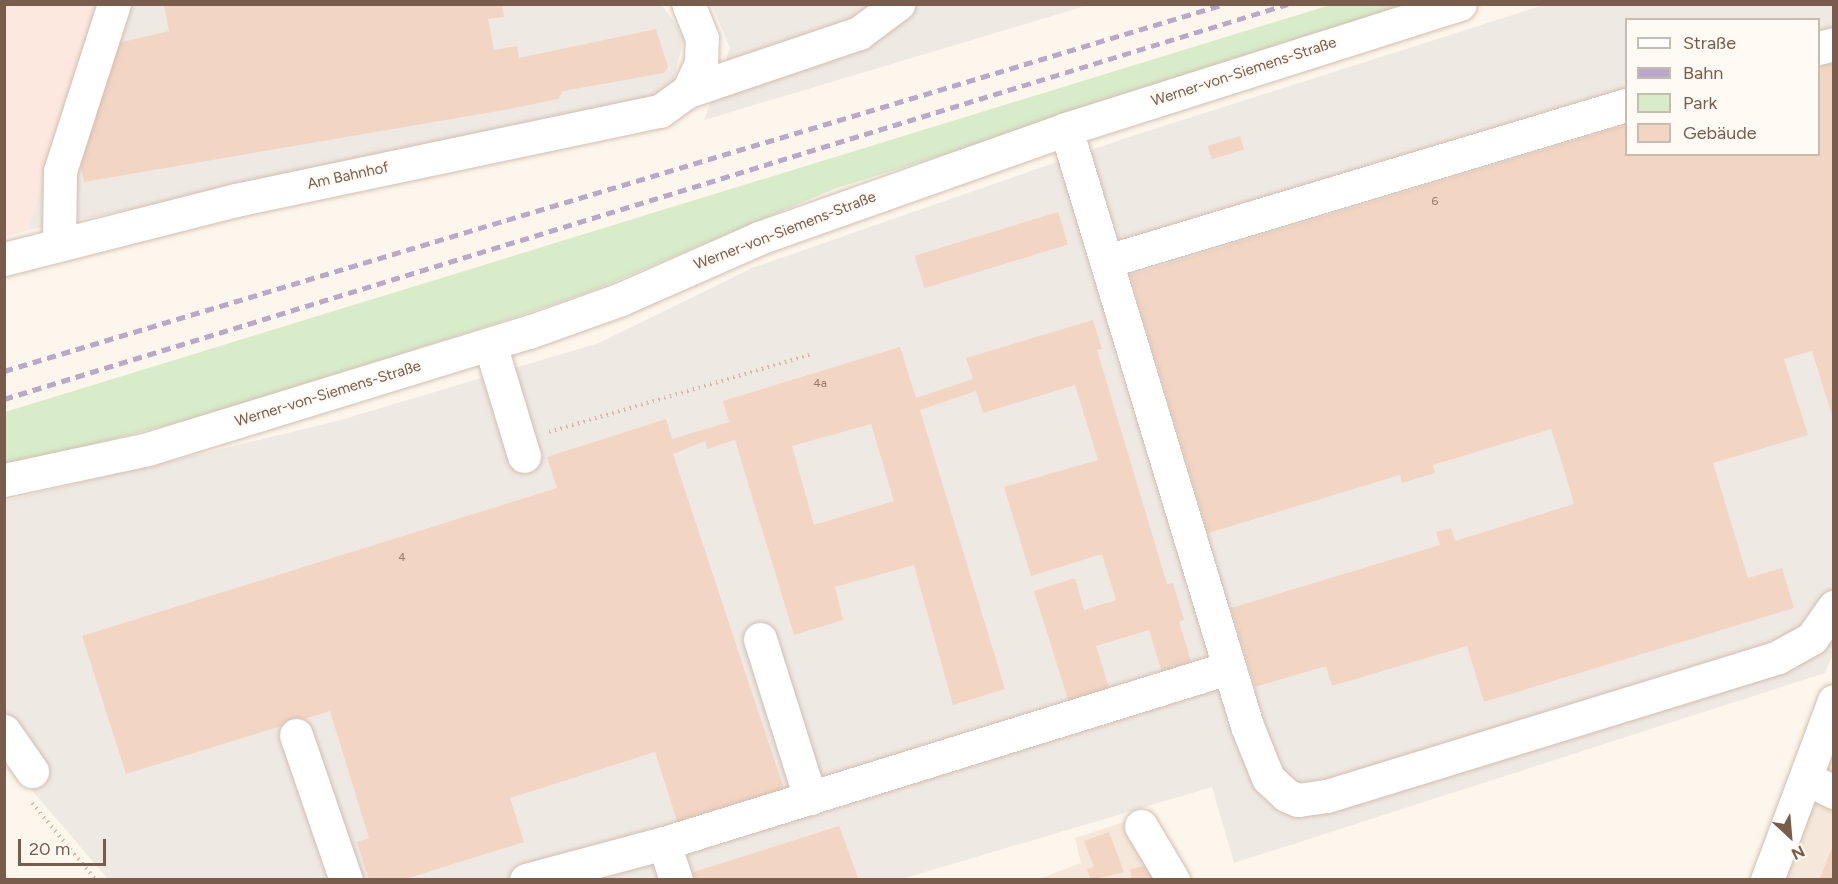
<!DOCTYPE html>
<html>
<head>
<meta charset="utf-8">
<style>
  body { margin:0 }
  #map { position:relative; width:1838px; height:884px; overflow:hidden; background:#fdf6ec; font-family:Figtree,sans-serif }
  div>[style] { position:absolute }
  .residential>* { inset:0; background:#f5e8da }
  .commercial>* { inset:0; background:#fde8e0 }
  .industrial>* { inset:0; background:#efe9e4 }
  .green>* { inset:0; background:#d8ecc9 }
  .building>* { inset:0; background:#f3d5c3; transform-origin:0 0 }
  .path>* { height:4px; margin-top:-2px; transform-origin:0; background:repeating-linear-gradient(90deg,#d9b8a5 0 1.5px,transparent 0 6px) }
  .roads { filter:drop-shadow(0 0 2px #d1beb0) drop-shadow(0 0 2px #d1beb0) }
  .minor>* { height:33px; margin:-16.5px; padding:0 16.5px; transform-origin:16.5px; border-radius:16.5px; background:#fff }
  .rail>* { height:4.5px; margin-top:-2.25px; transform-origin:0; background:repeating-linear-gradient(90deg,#b9a8c9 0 9px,transparent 0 15px) }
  span { translate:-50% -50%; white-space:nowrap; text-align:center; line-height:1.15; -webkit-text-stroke:4.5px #fffaf3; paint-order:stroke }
  .number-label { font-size:12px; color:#987a6a }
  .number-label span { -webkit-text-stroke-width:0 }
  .street-label { font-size:15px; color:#7a5c4d }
  .frame { position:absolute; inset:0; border:6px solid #7a5c4d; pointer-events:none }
  .legend { position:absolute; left:1625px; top:18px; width:195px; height:138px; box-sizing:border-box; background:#fffaf3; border:2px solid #cabbb1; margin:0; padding:8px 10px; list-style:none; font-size:18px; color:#7a5c4d }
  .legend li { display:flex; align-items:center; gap:12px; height:30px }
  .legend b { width:30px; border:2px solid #cabbb1 }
  .north { position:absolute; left:1760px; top:806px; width:60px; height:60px; -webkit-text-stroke:4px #fffaf3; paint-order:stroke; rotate:154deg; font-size:16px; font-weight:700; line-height:24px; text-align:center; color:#7a5c4d }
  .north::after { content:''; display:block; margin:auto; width:21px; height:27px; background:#7a5c4d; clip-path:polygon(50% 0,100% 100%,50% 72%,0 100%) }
  .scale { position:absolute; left:18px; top:839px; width:88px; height:27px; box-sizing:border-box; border:3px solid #7a5c4d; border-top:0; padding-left:8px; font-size:18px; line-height:21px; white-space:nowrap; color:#7a5c4d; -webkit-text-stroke:4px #fffaf3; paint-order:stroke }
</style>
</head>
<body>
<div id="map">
  <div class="residential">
    <i style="clip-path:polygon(1833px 701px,1833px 879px,1773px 880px)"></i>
    <i style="clip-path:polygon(1127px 821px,1158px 880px,1036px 880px,1081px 863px,1075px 838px)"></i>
  </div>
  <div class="commercial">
    <i style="clip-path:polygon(5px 5px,96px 5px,28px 230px,5px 237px)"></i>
  </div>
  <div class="industrial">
    <i style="clip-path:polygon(96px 5px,662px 5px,684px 36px,669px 101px,28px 230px)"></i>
    <i style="clip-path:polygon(712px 5px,1089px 5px,704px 120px,730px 48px)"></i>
    <i style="clip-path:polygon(evenodd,1544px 5px,1833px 5px,1834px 652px,1825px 673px,1234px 863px,1212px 787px,902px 879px,108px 879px,5px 759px,4px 501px,337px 421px,599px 343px,752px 268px,1126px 138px,1544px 5px,1626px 20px,1818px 20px,1818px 154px,1626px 154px,1626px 20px)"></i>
  </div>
  <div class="green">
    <i style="clip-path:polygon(1330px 5px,1419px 5px,834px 189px,592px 291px,504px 321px,198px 417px,5px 467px,5px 412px)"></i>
  </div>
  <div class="building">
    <i style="clip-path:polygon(164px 5px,502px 5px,504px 17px,488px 19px,494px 50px,517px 46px,519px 58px,656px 29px,668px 67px,664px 73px,563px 91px,558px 99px,504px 110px,84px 182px,78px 149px,118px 43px,169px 31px)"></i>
    <i style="clip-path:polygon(1834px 62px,1834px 422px,1812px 351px,1784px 359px,1808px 435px,1713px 463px,1748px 578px,1782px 568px,1794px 608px,1484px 702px,1467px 646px,1332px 686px,1326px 666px,1255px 687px,1231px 608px,1440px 545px,1436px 532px,1451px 528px,1455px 541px,1574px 504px,1563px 466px,1551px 429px,1433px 465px,1435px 473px,1402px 483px,1400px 475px,1208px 533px,1130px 275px,1626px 125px,1626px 154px,1818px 154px,1818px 67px)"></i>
    <i style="left:1240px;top:136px;width:14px;height:34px;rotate:73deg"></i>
    <i style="left:1058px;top:212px;width:34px;height:150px;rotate:73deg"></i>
    <i style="clip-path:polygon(evenodd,1093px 320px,1102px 349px,1097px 350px,1167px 584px,1173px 583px,1184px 620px,1179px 622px,1192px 664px,1162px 673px,1149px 630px,1096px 646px,1110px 691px,1069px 703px,1034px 591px,1075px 578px,1084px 610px,1116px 600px,1102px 554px,1031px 576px,1004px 487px,1098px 460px,1075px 385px,983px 413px,976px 391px,920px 410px,1005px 689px,953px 705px,914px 565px,835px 587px,843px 620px,794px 635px,735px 440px,707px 449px,705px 441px,673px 454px,785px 792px,678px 824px,655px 752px,510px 798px,524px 842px,402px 880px,369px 880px,357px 842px,369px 838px,330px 711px,126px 774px,82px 636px,557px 488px,547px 457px,666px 419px,672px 439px,729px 422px,723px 401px,900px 347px,916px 398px,973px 379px,966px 358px,1093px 320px,871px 424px,894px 501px,814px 525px,792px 446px,871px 424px)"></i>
    <i style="clip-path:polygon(839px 826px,859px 880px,693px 880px,691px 873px)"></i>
    <i style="clip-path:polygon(1109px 832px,1124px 872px,1091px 880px,1087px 869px,1094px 867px,1084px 841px)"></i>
    <i style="clip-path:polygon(1832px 848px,1834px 880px,1819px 880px)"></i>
    <i style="clip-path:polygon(1150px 865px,1155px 879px,1132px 880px,1130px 869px)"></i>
  </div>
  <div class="path">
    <i style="left:549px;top:432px;width:275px;rotate:-16.5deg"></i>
    <i style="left:32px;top:803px;width:100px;rotate:50.3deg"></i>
  </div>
  <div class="roads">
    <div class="minor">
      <i style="left:1818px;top:48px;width:16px;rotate:-14deg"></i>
      <i style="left:688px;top:91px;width:181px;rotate:-18.7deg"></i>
      <i style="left:859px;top:33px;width:49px;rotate:-36.6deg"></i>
      <i style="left:1066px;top:129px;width:624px;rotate:73.13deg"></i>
      <i style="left:1247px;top:726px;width:56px;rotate:68deg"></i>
      <i style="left:1268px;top:778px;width:25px;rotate:43deg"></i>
      <i style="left:1286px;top:795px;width:13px;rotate:23deg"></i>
      <i style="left:1298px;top:800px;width:29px;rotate:-8deg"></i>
      <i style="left:1327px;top:796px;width:472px;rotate:-17.1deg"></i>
      <i style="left:1778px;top:657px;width:39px;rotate:-29deg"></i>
      <i style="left:1812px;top:638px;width:38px;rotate:-55deg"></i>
      <i style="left:59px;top:244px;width:73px;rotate:-89.2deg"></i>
      <i style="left:60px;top:171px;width:176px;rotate:-72.1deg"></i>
      <i style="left:4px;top:259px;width:239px;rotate:-14.3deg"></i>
      <i style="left:236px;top:200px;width:433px;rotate:-11.9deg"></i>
      <i style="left:660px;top:111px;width:34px;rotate:-36deg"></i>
      <i style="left:688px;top:91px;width:31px;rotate:-65deg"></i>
      <i style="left:701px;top:63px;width:25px;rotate:-88deg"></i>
      <i style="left:702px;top:38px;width:37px;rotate:-112deg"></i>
      <i style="left:1107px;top:261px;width:542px;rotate:-16.73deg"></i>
      <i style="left:490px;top:344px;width:117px;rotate:73.1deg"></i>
      <i style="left:4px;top:480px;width:147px;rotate:-12.1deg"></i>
      <i style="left:148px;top:449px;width:399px;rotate:-17.1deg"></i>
      <i style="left:529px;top:332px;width:98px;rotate:-19.7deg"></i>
      <i style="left:621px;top:299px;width:151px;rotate:-23.8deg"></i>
      <i style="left:759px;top:238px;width:326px;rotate:-19.5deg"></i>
      <i style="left:1066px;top:129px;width:413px;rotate:-17.6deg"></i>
      <i style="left:760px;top:639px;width:167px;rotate:72.5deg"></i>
      <i style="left:4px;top:731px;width:49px;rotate:55deg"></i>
      <i style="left:296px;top:735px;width:153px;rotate:71deg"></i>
      <i style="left:1806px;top:778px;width:31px;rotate:27deg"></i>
      <i style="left:1141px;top:826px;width:63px;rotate:59.3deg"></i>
      <i style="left:664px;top:843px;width:39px;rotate:72deg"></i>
      <i style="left:526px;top:880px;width:143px;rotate:-15deg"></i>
      <i style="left:664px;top:843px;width:591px;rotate:-17.24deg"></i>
      <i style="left:1767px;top:880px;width:191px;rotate:-69.5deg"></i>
    </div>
  </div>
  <div class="rail">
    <i style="left:4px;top:371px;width:1275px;rotate:-16.73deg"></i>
    <i style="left:4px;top:399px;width:1343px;rotate:-17.1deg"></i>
  </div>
  <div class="number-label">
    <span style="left:1435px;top:202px">6</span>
    <span style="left:820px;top:384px">4a</span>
    <span style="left:402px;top:558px">4</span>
  </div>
  <div class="street-label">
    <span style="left:1244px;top:72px;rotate:-18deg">Werner-von-Siemens-Straße</span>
    <span style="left:348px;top:176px;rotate:-12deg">Am Bahnhof</span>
    <span style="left:785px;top:231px;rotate:-21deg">Werner-von-Siemens-Straße</span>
    <span style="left:328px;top:394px;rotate:-17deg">Werner-von-Siemens-Straße</span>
  </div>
  <div class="frame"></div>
  <ul class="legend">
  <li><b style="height:8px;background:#fff"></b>Straße</li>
  <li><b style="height:8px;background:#b9a8c9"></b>Bahn</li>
  <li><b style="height:16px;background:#d8ecc9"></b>Park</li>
  <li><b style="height:16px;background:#f3d5c3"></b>Gebäude</li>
  </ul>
  <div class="north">N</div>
  <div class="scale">20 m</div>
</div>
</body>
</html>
